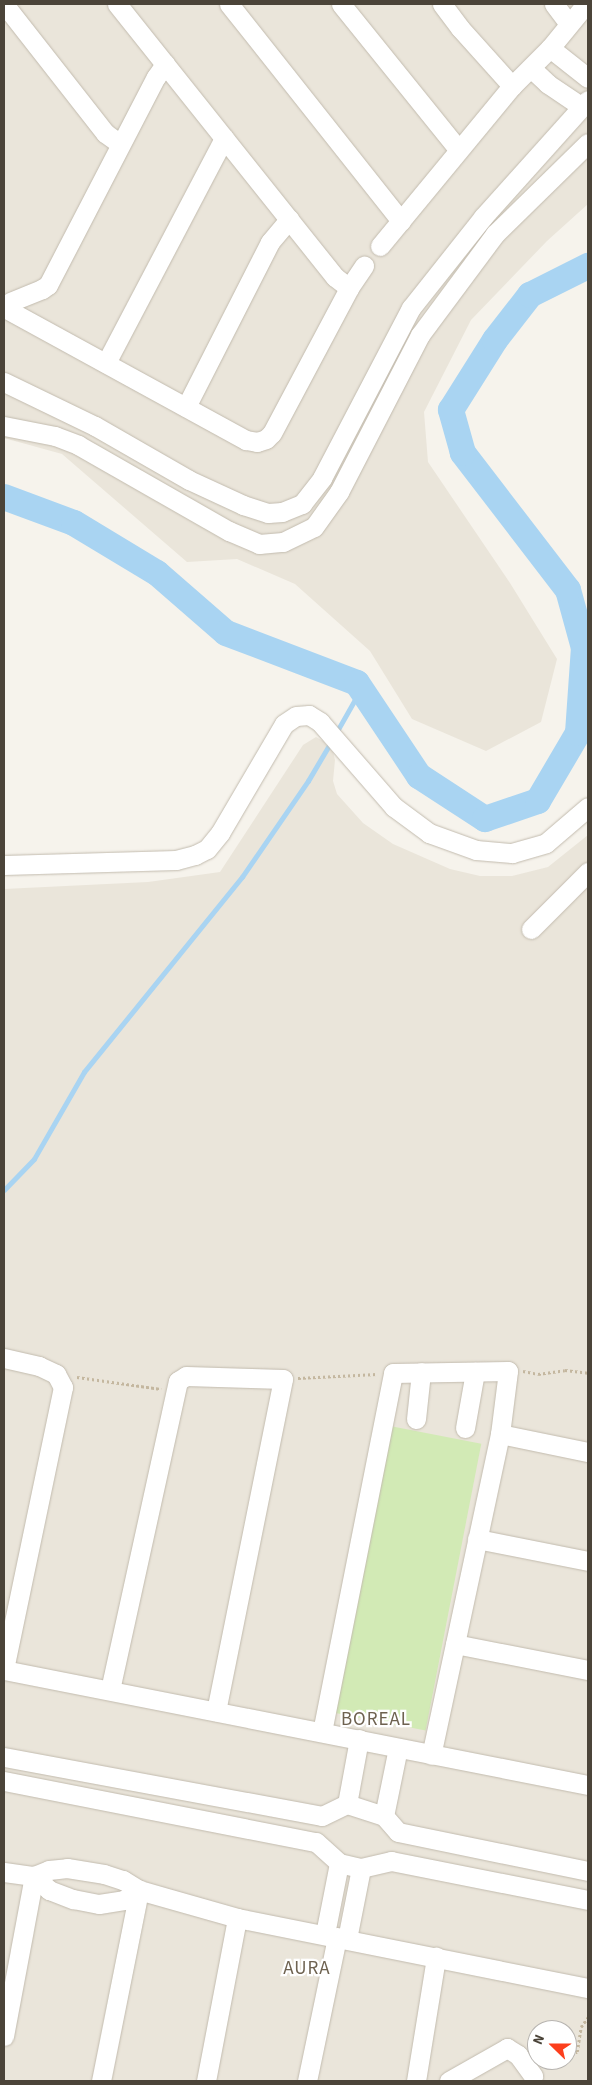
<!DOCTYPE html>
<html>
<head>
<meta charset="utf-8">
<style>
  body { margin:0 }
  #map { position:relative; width:592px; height:2085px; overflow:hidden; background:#f6f3ec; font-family:"Source Sans 3",sans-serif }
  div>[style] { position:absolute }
  .residential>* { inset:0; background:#eae5da }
  .green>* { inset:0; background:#d2eab5; transform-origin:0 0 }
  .stream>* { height:4.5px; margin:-2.25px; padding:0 2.25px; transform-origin:2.25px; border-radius:2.25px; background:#a9d4f2 }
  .river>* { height:26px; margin:-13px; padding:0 13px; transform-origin:13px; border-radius:13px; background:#a9d4f2 }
  .path>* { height:2.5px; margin-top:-1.25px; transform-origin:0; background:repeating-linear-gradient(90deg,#c4b79f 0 2.5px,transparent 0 5px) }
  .roads { filter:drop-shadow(0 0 1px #c2bbae) drop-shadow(0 0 1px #c2bbae) }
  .minor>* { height:19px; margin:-9.5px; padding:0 9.5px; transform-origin:9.5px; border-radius:9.5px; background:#fff }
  span { translate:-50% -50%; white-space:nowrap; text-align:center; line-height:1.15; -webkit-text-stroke:4.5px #fff; paint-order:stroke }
  .neighbourhood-label { font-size:19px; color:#6e6250; letter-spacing:1px }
  .frame { position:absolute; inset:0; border:5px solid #4b4439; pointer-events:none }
  .north { position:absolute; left:527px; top:2020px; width:50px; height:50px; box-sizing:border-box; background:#fff; border:1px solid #b7b4b0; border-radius:50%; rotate:292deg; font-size:14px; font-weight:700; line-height:20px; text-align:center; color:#4b4439 }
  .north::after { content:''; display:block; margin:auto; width:18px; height:22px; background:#fc3f1d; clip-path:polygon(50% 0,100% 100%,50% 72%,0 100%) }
</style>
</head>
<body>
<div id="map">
  <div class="residential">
    <i style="clip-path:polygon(4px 4px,588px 4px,588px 204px,547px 241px,471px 320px,424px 412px,428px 462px,510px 583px,557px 659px,541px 722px,486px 751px,412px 719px,370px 651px,295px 584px,237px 559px,187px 562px,62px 454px,4px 438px)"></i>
    <i style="clip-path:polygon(evenodd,316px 737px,323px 741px,333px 752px,335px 760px,333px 781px,337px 794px,363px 823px,393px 844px,450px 869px,480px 876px,512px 876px,548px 867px,588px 835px,588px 2081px,4px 2081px,4px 889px,148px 882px,220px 872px,303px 745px,316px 737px,537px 2030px,567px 2030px,567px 2060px,537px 2060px,537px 2030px)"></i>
  </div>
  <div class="green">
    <i style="left:390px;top:1426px;width:93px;height:292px;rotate:11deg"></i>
  </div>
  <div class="stream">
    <i style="left:336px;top:733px;width:51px;rotate:-60.4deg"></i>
    <i style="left:4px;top:1190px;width:43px;rotate:-45.9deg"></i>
    <i style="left:34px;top:1159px;width:100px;rotate:-60.1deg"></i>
    <i style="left:84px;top:1072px;width:251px;rotate:-51deg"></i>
    <i style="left:242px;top:877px;width:116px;rotate:-55.5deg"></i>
    <i style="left:308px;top:781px;width:45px;rotate:-59.5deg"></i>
  </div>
  <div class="river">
    <i style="left:4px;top:497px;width:75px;rotate:20.4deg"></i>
    <i style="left:74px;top:523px;width:97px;rotate:31.1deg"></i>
    <i style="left:157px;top:573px;width:91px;rotate:41deg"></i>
    <i style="left:226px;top:633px;width:140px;rotate:20.9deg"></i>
    <i style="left:357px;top:683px;width:112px;rotate:56.3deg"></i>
    <i style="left:419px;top:776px;width:79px;rotate:33.1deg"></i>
    <i style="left:485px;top:819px;width:56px;rotate:-18.8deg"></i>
    <i style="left:538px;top:801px;width:79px;rotate:-59.5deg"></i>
    <i style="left:578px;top:733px;width:85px;rotate:-86deg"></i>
    <i style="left:584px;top:648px;width:60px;rotate:-105.4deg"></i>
    <i style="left:568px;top:590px;width:173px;rotate:-127.5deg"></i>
    <i style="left:463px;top:453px;width:45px;rotate:-105.6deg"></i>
    <i style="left:451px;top:410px;width:83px;rotate:-57.8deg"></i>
    <i style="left:495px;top:340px;width:57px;rotate:-52.1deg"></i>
    <i style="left:530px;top:295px;width:65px;rotate:-26.6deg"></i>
  </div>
  <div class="path">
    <i style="left:523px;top:1371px;width:15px;rotate:11deg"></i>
    <i style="left:538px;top:1374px;width:27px;rotate:-8deg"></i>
    <i style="left:565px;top:1370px;width:23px;rotate:7deg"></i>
    <i style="left:77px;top:1377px;width:85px;rotate:8.1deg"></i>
    <i style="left:298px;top:1378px;width:79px;rotate:-2.9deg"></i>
    <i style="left:567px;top:2057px;width:11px;rotate:-27deg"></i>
    <i style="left:577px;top:2052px;width:25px;rotate:-81deg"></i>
    <i style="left:581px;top:2027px;width:12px;rotate:-55deg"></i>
  </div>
  <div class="roads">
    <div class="minor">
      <i style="left:4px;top:4px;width:164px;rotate:51.9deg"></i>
      <i style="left:105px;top:133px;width:19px;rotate:36deg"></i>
      <i style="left:117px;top:4px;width:349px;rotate:51.4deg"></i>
      <i style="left:335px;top:277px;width:18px;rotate:38deg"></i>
      <i style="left:229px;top:4px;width:277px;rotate:51.6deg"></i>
      <i style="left:341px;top:4px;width:186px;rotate:51.1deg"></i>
      <i style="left:442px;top:4px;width:30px;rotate:53deg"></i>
      <i style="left:460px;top:28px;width:78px;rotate:48.1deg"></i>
      <i style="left:554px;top:4px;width:25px;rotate:53deg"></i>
      <i style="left:550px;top:48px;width:48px;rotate:38.3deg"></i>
      <i style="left:531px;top:68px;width:23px;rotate:43deg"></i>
      <i style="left:548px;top:84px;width:41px;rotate:34.1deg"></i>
      <i style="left:380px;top:246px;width:207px;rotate:-50.5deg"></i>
      <i style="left:512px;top:86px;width:54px;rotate:-45deg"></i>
      <i style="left:550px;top:48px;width:57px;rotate:-50.7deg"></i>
      <i style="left:10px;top:302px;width:35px;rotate:-22deg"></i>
      <i style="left:42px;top:289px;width:7px;rotate:-34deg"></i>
      <i style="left:48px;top:285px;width:234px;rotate:-62.6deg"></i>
      <i style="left:156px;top:77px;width:16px;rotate:-55deg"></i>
      <i style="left:10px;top:311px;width:269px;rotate:28.7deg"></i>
      <i style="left:246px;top:440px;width:11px;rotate:10deg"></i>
      <i style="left:257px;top:442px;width:9px;rotate:-18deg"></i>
      <i style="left:266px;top:439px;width:8px;rotate:-45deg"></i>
      <i style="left:272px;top:433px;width:164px;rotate:-62deg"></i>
      <i style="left:349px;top:288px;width:27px;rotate:-56deg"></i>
      <i style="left:106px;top:363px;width:254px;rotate:-62.3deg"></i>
      <i style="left:4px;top:382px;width:101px;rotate:25.8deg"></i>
      <i style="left:95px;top:426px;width:108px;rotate:29.9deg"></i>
      <i style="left:189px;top:480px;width:60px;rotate:24.8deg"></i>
      <i style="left:243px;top:505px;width:26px;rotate:18deg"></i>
      <i style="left:268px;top:513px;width:14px;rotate:-4deg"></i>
      <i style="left:282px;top:512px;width:22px;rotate:-22deg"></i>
      <i style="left:302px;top:504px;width:33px;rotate:-52deg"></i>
      <i style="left:322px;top:478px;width:192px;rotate:-62.4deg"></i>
      <i style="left:411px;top:308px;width:116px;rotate:-51.6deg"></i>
      <i style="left:483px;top:217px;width:157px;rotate:-48.1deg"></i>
      <i style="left:186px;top:407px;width:185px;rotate:-63deg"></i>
      <i style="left:270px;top:242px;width:30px;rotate:-50deg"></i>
      <i style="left:4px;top:426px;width:52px;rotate:11.1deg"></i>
      <i style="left:55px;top:436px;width:25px;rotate:21deg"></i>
      <i style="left:78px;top:445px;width:174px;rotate:29.7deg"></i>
      <i style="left:229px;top:531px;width:33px;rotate:23deg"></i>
      <i style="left:259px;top:544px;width:24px;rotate:-5deg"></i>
      <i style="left:283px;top:542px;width:34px;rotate:-26deg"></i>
      <i style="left:314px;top:527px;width:43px;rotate:-54.5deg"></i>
      <i style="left:339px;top:492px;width:177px;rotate:-62.7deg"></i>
      <i style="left:420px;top:335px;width:126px;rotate:-53.4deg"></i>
      <i style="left:495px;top:234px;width:130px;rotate:-44.4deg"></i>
      <i style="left:4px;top:865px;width:172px;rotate:-1.7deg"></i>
      <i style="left:176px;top:860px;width:20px;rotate:-15deg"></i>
      <i style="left:195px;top:855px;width:13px;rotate:-27deg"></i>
      <i style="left:207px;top:849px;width:21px;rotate:-51deg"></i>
      <i style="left:220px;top:833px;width:126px;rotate:-59.6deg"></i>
      <i style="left:284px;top:724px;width:14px;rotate:-34deg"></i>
      <i style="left:296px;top:716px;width:13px;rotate:-4deg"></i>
      <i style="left:309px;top:715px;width:13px;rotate:32deg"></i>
      <i style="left:320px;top:722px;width:113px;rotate:49deg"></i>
      <i style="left:394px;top:807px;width:44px;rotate:36.6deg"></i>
      <i style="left:429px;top:833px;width:50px;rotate:19.9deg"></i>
      <i style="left:476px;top:850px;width:36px;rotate:5deg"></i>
      <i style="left:512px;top:853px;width:35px;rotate:-16deg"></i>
      <i style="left:546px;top:843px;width:55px;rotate:-40.6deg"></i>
      <i style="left:531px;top:929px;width:81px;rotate:-45deg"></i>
      <i style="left:4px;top:1358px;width:36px;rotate:13deg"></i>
      <i style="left:39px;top:1366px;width:19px;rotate:25deg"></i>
      <i style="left:56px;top:1374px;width:15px;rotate:62deg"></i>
      <i style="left:63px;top:1387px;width:289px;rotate:101.8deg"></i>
      <i style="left:416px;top:1419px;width:47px;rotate:-83.9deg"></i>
      <i style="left:465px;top:1428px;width:57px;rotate:-79.9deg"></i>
      <i style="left:500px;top:1434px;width:90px;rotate:11.6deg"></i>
      <i style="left:477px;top:1539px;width:113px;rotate:11.2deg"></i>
      <i style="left:455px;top:1644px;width:136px;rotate:11.1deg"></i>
      <i style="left:4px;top:1670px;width:595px;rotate:11.14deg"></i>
      <i style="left:110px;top:1690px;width:316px;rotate:-77.6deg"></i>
      <i style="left:178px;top:1381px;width:9px;rotate:-32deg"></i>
      <i style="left:186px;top:1376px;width:97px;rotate:1.8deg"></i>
      <i style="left:283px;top:1379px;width:339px;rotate:101.4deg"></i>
      <i style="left:322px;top:1732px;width:366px;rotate:-78.8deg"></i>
      <i style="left:393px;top:1373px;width:115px;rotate:-1deg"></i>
      <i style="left:508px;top:1371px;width:64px;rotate:97.2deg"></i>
      <i style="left:500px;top:1434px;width:328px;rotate:102.1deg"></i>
      <i style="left:4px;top:1757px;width:323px;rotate:10.5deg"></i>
      <i style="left:322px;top:1816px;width:28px;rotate:-26deg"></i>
      <i style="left:347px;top:1804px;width:39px;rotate:18deg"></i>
      <i style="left:384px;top:1816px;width:21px;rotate:49deg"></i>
      <i style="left:398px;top:1832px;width:194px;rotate:11.6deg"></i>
      <i style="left:4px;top:1781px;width:318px;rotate:11.1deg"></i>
      <i style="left:316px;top:1842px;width:31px;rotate:42deg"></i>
      <i style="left:339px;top:1863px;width:23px;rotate:13deg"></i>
      <i style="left:361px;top:1868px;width:31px;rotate:-13deg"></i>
      <i style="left:391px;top:1861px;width:201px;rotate:11.2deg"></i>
      <i style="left:347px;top:1804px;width:66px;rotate:-79.5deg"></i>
      <i style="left:384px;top:1816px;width:69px;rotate:-78.4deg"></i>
      <i style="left:4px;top:1872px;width:30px;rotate:8deg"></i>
      <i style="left:34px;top:1876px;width:16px;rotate:-22deg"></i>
      <i style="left:49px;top:1870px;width:18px;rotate:-6deg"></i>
      <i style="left:67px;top:1868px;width:37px;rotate:9deg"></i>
      <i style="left:104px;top:1874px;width:20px;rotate:18deg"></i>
      <i style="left:123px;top:1880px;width:19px;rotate:32deg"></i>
      <i style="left:139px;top:1890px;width:102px;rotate:15.9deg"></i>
      <i style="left:237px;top:1918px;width:358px;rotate:11.3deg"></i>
      <i style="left:34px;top:1876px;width:21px;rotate:43deg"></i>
      <i style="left:49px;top:1890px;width:26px;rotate:21deg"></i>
      <i style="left:73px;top:1899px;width:26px;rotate:11deg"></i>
      <i style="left:99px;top:1904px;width:25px;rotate:-9deg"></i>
      <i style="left:124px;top:1900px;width:18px;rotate:-34deg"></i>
      <i style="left:325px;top:1934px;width:72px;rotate:-78.8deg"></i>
      <i style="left:347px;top:1939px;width:72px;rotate:-78.8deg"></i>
      <i style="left:4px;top:2036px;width:163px;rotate:-79.4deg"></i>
      <i style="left:101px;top:2081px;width:195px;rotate:-78.7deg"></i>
      <i style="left:206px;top:2081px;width:166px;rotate:-79.2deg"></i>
      <i style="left:307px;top:2081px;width:147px;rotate:-78.2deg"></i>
      <i style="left:416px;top:2081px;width:126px;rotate:-80.8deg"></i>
      <i style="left:449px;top:2081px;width:67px;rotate:-29.6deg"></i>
      <i style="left:507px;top:2048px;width:13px;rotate:32deg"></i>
      <i style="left:518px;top:2055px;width:26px;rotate:54deg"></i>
    </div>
  </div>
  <div class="neighbourhood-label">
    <span style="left:376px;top:1720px">BOREAL</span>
    <span style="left:307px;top:1969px">AURA</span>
  </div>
  <div class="frame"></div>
  <div class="north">N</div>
</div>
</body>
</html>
